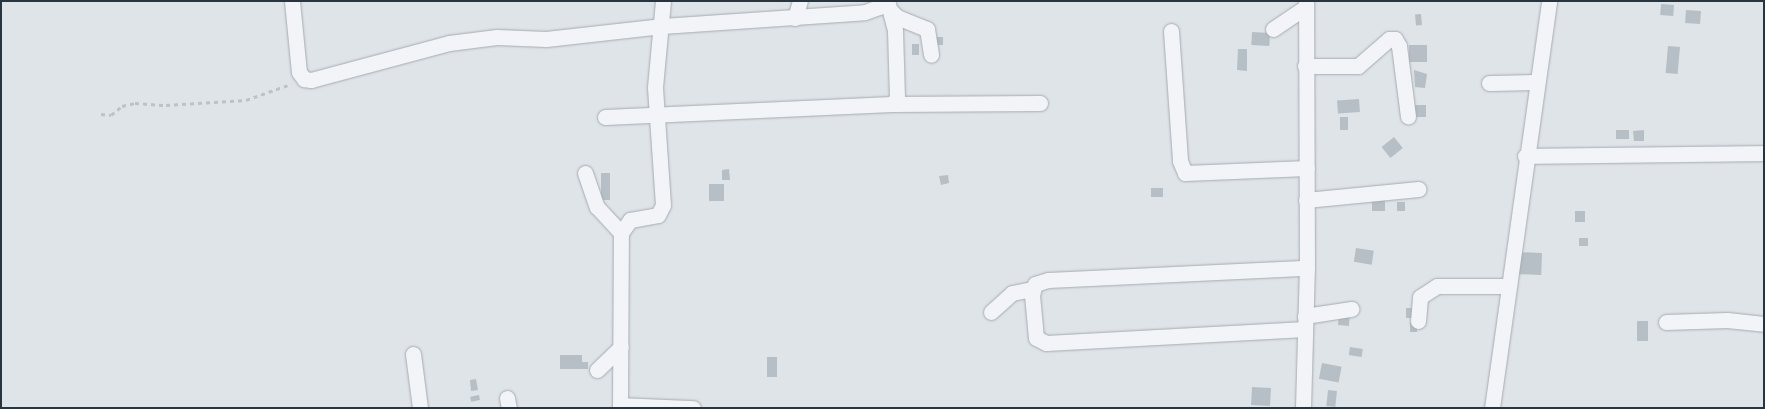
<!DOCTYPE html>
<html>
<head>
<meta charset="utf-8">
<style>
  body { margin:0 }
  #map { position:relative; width:1765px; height:409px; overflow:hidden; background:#dfe4e8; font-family:"Source Sans 3",sans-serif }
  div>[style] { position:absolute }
  .building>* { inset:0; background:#b6bfc5; transform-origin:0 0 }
  .path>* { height:2.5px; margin-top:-1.25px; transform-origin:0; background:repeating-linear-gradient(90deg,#bdc2c7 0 4px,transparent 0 8px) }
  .roads { filter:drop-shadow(0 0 1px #a4acb2) drop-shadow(0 0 1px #a4acb2) }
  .minor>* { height:15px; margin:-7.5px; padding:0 7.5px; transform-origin:7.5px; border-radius:7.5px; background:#f2f4f7 }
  span { translate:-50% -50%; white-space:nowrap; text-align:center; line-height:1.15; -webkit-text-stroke:4.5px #eef3f6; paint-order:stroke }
  .frame { position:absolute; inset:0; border:2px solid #28353f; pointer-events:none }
</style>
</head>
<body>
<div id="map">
  <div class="building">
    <i style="left:1661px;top:4px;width:13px;height:11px;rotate:4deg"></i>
    <i style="left:1686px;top:10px;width:15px;height:13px;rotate:4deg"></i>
    <i style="left:1421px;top:14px;width:11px;height:6px;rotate:85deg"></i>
    <i style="left:1252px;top:32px;width:18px;height:13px;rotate:3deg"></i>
    <i style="left:934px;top:37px;width:9px;height:8px"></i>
    <i style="left:919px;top:44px;width:11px;height:7px;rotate:90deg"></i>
    <i style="left:1409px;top:45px;width:18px;height:17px"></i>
    <i style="left:1668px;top:46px;width:12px;height:27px;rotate:5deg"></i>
    <i style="clip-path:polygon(1238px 49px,1247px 49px,1247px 71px,1237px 70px)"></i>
    <i style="clip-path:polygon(1414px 70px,1427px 74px,1425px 88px,1415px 87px)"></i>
    <i style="left:1359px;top:99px;width:13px;height:22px;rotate:86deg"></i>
    <i style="left:1426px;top:105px;width:12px;height:11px;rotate:90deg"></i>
    <i style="left:1340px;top:117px;width:8px;height:13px"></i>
    <i style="left:1629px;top:130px;width:9px;height:13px;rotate:90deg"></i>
    <i style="clip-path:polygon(1644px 130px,1644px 141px,1634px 141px,1633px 131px)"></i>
    <i style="left:1394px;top:137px;width:14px;height:16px;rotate:51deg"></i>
    <i style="clip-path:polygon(729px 169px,730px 180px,722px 180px,722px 170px)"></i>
    <i style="left:601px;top:173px;width:9px;height:27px"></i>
    <i style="clip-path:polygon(948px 175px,949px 183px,941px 185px,939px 176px)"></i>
    <i style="left:709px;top:184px;width:15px;height:17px"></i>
    <i style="left:1151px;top:188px;width:12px;height:9px"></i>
    <i style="left:1372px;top:196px;width:13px;height:15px"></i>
    <i style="left:1397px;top:202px;width:8px;height:9px"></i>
    <i style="left:1575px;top:211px;width:10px;height:11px"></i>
    <i style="left:1579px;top:238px;width:9px;height:8px"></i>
    <i style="left:1356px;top:248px;width:18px;height:14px;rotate:9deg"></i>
    <i style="left:1515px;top:252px;width:27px;height:22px;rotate:2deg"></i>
    <i style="clip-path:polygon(1406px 308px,1412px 308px,1413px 318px,1406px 318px)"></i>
    <i style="left:1339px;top:313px;width:11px;height:12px;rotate:5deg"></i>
    <i style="left:1637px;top:321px;width:11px;height:20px"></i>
    <i style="left:1410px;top:323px;width:7px;height:9px"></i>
    <i style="left:1350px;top:347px;width:13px;height:8px;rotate:9deg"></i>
    <i style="clip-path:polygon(560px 355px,582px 355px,582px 362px,588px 362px,588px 369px,560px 369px)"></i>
    <i style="left:767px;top:357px;width:10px;height:20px"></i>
    <i style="left:1322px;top:363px;width:20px;height:16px;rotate:11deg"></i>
    <i style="clip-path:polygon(476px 379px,478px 390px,471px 391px,470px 380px)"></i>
    <i style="left:1252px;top:387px;width:19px;height:18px;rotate:3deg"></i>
    <i style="left:1328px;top:390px;width:9px;height:16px;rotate:6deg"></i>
    <i style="left:479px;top:395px;width:5px;height:9px;rotate:79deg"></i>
  </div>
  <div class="path">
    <i style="left:101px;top:114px;width:10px;rotate:6deg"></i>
    <i style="left:111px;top:115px;width:14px;rotate:-39deg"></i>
    <i style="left:122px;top:106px;width:13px;rotate:-13deg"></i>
    <i style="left:135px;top:103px;width:31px;rotate:4deg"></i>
    <i style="left:166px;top:105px;width:80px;rotate:-3.6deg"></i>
    <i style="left:246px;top:100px;width:48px;rotate:-19.6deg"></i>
  </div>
  <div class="roads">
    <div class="minor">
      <i style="left:292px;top:1px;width:71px;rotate:84.4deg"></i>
      <i style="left:299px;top:72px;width:9px;rotate:54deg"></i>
      <i style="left:304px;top:79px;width:7px;rotate:8deg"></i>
      <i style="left:311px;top:80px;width:143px;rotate:-15deg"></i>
      <i style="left:449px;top:43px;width:48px;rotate:-7.1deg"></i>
      <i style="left:497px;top:37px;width:49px;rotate:2.3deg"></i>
      <i style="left:546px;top:39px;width:117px;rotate:-6.4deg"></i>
      <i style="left:662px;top:26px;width:203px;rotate:-3.9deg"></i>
      <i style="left:865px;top:12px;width:15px;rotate:-20deg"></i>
      <i style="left:879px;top:7px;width:7px;rotate:-56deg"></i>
      <i style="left:891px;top:11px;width:8px;rotate:45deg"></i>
      <i style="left:897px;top:17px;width:32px;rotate:22deg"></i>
      <i style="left:927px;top:29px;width:26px;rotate:81deg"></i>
      <i style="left:795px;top:18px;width:18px;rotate:-74deg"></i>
      <i style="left:1273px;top:29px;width:40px;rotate:-34deg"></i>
      <i style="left:1171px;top:31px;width:130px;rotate:86deg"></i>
      <i style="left:1180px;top:161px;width:13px;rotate:67deg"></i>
      <i style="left:1185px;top:173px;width:122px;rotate:-2.3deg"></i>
      <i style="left:1305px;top:66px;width:53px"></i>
      <i style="left:1358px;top:66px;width:41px;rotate:-41.1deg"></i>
      <i style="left:1389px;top:39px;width:6px"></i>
      <i style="left:1395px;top:39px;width:8px;rotate:60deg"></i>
      <i style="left:1399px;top:46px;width:71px;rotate:82.7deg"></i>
      <i style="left:1489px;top:83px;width:48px;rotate:-1.2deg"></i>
      <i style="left:892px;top:104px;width:148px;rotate:-0.4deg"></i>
      <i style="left:605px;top:117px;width:287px;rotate:-2.6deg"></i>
      <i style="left:892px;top:104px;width:8px;rotate:-50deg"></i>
      <i style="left:897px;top:98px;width:68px;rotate:-91.7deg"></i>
      <i style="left:895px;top:30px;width:30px;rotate:-105deg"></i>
      <i style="left:1525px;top:156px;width:239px;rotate:-0.7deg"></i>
      <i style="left:585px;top:173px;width:36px;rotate:71deg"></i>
      <i style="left:597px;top:207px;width:35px;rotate:47deg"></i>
      <i style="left:1306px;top:200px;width:113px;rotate:-5.6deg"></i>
      <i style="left:991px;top:312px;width:28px;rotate:-42deg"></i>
      <i style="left:1012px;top:293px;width:20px;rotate:-11deg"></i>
      <i style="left:1305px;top:316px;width:47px;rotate:-8.7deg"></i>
      <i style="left:1418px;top:321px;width:24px;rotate:-85deg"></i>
      <i style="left:1420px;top:297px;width:20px;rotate:-33deg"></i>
      <i style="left:1437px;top:286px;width:71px"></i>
      <i style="left:1666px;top:322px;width:61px;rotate:-1.9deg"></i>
      <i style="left:1727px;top:320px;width:37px;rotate:6deg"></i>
      <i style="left:1305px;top:329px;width:259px;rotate:176.9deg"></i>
      <i style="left:1046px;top:343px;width:11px;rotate:-153deg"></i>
      <i style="left:1036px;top:338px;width:43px;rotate:-95.3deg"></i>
      <i style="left:1032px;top:295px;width:11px;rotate:-75deg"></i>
      <i style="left:1035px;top:284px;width:14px;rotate:-17deg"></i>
      <i style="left:1048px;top:280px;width:259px;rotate:-2.7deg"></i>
      <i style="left:413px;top:354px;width:54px;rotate:82.6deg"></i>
      <i style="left:597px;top:370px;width:33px;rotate:-44deg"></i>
      <i style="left:507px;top:398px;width:10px;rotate:79deg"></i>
      <i style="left:620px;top:405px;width:73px;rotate:2.4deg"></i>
      <i style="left:620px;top:408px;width:175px;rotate:-89.7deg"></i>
      <i style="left:621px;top:233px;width:16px;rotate:-55deg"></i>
      <i style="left:630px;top:220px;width:28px;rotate:-10deg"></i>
      <i style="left:658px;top:215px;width:11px;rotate:-63deg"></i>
      <i style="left:663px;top:205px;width:118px;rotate:-93.9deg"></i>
      <i style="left:655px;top:87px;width:86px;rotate:-84.7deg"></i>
      <i style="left:1303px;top:408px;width:140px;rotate:-88.4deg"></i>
      <i style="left:1307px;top:268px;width:267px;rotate:-90.2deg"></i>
      <i style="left:1492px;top:408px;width:411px;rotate:-82deg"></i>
    </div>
  </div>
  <div class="frame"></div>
</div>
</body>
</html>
